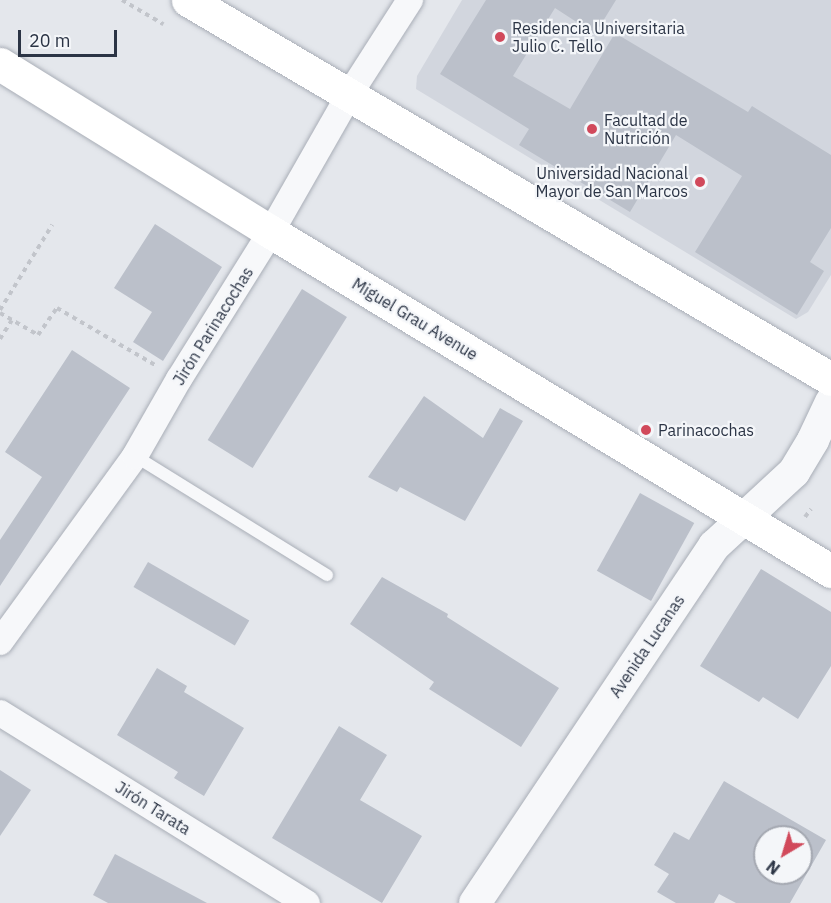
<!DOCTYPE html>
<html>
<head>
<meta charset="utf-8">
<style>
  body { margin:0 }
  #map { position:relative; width:831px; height:903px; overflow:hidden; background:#e4e7ec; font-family:"IBM Plex Sans",sans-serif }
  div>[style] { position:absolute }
  .built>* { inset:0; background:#d2d6de }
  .building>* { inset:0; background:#bbc0ca; transform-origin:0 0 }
  .path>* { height:4px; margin-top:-2px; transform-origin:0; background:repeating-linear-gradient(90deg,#c2c5cb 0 4.5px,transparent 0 9px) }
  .roads { filter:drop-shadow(0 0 2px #a9aeb7) drop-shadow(0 0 2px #a9aeb7) }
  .service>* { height:12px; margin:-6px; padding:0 6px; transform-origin:6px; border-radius:6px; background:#f7f8fa }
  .minor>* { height:26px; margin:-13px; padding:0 13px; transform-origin:13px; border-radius:13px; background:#f7f8fa }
  .tertiary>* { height:32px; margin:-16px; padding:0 16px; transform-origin:16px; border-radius:16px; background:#f7f8fa }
  .primary>* { height:33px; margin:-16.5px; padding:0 16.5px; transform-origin:16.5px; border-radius:16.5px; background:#fff }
  .dots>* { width:16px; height:16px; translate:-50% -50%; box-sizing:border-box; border:3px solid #f4f6f9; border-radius:50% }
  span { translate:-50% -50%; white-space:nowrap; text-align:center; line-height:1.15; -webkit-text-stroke:4.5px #f4f6f9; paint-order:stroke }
  .poi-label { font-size:16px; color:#2b3445 }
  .left { translate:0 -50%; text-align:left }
  .right { translate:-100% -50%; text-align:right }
  .street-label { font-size:16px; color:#2b3445 }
  .north { position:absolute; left:753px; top:825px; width:60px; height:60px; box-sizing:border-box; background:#f4f6f9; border:2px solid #a4a8b1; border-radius:50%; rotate:218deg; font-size:16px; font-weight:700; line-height:24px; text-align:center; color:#2b3445 }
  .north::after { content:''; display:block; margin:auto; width:21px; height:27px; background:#d1495b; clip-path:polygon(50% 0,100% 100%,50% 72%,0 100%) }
  .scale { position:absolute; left:18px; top:30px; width:99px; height:27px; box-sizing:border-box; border:3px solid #2b3445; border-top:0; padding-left:8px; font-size:18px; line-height:21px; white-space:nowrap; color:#2b3445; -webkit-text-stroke:4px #f4f6f9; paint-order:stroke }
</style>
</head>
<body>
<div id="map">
  <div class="built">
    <i style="clip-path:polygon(462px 0,831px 0,831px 275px,808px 312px,796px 319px,416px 89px,417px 76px)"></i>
  </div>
  <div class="building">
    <i style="clip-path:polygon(486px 0,616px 0,595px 34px,555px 8px,513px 76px,570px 109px,615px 33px,748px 112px,752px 106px,831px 155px,831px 228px,810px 262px,824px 271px,797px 315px,695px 252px,742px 176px,676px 135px,630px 212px,519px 145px,529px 129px,440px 74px)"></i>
    <i style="clip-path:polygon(155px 224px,222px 267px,163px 361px,133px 342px,152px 312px,114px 288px)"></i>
    <i style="left:302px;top:289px;width:53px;height:178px;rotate:32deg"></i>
    <i style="clip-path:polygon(72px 350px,130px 388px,0 586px,0 540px,42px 477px,5px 452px)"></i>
    <i style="clip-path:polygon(424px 396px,483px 438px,500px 408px,523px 421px,465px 521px,400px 487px,397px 492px,368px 477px)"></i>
    <i style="left:640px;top:493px;width:62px;height:89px;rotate:29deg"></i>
    <i style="left:148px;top:562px;width:117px;height:29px;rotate:30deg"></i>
    <i style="clip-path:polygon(761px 569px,831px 612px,831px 666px,798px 719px,763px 697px,759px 702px,700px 666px)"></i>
    <i style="clip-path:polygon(382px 577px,448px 614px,447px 617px,559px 688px,521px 747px,429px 689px,434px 682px,350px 624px)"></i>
    <i style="clip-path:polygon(157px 668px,187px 686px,184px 692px,244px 728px,204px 796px,174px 778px,178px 772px,117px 735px)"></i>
    <i style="clip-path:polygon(339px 726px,387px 755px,360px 800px,422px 836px,382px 903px,272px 838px)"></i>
    <i style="clip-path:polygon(0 770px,31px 790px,0 836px)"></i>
    <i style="clip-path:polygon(evenodd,724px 781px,826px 840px,790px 903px,736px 903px,719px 894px,714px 903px,676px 903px,657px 892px,669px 874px,654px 865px,674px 832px,689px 840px,724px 781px,765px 837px,801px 837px,801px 873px,765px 873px,765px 837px)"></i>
    <i style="clip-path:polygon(115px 854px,207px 903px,108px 903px,93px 895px)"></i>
  </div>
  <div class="path">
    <i style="left:122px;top:0;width:48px;rotate:30.3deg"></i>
    <i style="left:0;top:310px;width:100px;rotate:-58.5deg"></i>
    <i style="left:0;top:313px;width:44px;rotate:30.1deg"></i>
    <i style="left:38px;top:335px;width:33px;rotate:-55deg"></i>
    <i style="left:57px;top:308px;width:113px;rotate:30.2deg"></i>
    <i style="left:0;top:339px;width:22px;rotate:-58deg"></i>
    <i style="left:805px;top:517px;width:10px;rotate:-53deg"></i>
  </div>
  <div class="roads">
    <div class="service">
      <i style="left:135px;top:456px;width:226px;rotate:31.8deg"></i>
    </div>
    <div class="minor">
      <i style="left:0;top:642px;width:230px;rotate:-54deg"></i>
      <i style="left:135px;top:456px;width:89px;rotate:-60.3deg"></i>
      <i style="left:179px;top:379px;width:173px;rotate:-58deg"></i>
      <i style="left:271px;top:232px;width:158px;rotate:-60.3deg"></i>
      <i style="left:349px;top:95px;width:113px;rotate:-57.3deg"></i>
      <i style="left:0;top:713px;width:361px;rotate:31.8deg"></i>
    </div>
    <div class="tertiary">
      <i style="left:475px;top:903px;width:430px;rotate:-56.2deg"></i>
      <i style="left:714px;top:546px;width:109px;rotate:-42.8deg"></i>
      <i style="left:794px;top:472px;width:37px;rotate:-59deg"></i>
      <i style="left:813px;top:440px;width:42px;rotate:-64.7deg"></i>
    </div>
    <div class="primary">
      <i style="left:188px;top:0;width:746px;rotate:30.52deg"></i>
      <i style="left:0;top:64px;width:319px;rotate:31.8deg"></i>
      <i style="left:271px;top:232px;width:655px;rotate:31.19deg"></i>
    </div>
  </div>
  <div class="dots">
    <i style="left:500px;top:37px;background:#d1495b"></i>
    <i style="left:592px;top:129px;background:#d1495b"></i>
    <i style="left:700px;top:182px;background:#d1495b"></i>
    <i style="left:646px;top:430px;background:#d1495b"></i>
  </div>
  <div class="poi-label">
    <span class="left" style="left:512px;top:37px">Residencia Universitaria<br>Julio C. Tello</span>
    <span class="left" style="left:604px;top:129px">Facultad de<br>Nutrición</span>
    <span class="right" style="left:688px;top:182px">Universidad Nacional<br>Mayor de San Marcos</span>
    <span class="left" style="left:658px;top:430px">Parinacochas</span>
  </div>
  <div class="street-label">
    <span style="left:415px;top:319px;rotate:31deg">Miguel Grau Avenue</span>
    <span style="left:213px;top:326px;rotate:-58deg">Jirón Parinacochas</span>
    <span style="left:647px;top:646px;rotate:-56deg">Avenida Lucanas</span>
    <span style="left:153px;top:808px;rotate:32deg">Jirón Tarata</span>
  </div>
  <div class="north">N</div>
  <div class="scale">20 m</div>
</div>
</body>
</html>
